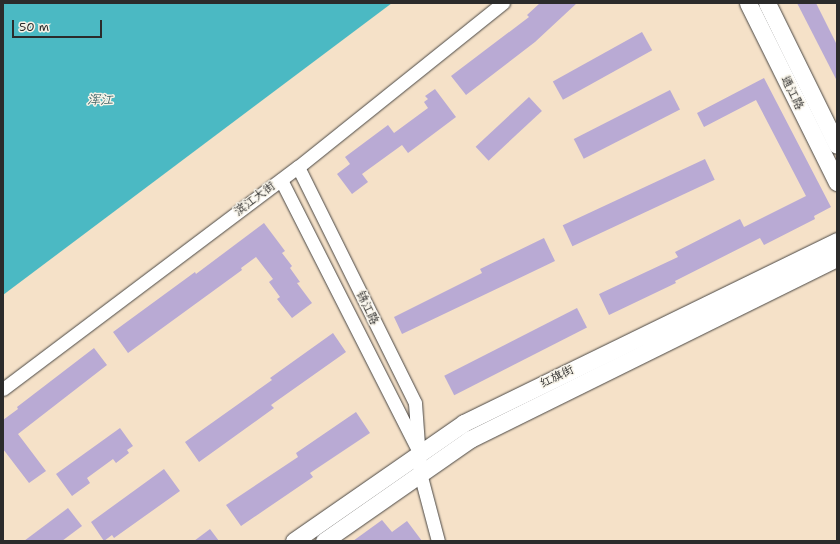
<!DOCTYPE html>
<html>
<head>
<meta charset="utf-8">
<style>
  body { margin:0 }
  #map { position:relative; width:840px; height:544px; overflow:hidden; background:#f5e1c8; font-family:"Shantell Sans","LXGW WenKai TC",sans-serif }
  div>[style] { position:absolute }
  .water>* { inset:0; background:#4bb9c3 }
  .building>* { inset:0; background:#b9aad4; transform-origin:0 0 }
  .roads { filter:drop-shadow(0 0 1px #494643) drop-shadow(0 0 1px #494643) }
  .minor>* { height:13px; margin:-6.5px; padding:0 6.5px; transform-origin:6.5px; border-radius:6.5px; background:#fff }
  .major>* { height:17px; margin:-8.5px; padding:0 8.5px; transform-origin:8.5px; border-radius:8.5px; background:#fff }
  span { translate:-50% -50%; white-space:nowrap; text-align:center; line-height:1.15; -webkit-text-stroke:3px #f7f3e8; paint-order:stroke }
  .street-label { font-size:12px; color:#2b2b2b }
  .water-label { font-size:13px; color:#365d60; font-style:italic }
  .frame { position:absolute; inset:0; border:4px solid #2b2b2b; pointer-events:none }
  .scale { position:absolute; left:12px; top:20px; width:90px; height:18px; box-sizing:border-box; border:2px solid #2b2b2b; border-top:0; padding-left:5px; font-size:12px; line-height:14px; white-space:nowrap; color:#2b2b2b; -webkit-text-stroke:3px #f7f3e8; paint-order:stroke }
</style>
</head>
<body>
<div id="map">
  <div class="water">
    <i style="clip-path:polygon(3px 3px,392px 3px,3px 295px)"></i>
  </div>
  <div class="building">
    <i style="clip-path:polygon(540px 3px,577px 3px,535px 42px,466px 95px,451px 76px,529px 17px,527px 15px)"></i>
    <i style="clip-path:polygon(797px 3px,816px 3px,837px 45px,837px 81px)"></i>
    <i style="left:642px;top:32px;width:21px;height:102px;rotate:61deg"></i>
    <i style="clip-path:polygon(764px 78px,831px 207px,814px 216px,815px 219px,764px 245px,760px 238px,675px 281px,676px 283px,609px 315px,599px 294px,678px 257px,675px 252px,740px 219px,744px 227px,806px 196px,756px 100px,704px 127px,697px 113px)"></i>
    <i style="clip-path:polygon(435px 89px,456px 117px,408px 153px,402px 145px,362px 174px,368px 182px,352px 194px,337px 174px,350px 164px,345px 157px,388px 125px,394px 133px,428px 108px,424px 102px,428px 99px,425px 96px)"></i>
    <i style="left:670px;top:90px;width:22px;height:108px;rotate:63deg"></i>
    <i style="left:529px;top:97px;width:19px;height:73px;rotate:47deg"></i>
    <i style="left:705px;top:159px;width:23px;height:157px;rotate:65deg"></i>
    <i style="clip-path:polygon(264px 223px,285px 251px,282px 253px,292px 266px,290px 268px,300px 282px,297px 283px,312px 303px,292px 318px,277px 299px,280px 297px,269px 282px,273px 279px,256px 257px,241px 268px,242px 270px,128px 353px,113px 332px,195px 272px,196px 274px)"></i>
    <i style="clip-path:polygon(544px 238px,555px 261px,402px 334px,394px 317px,482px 273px,480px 269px)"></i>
    <i style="left:577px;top:308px;width:22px;height:149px;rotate:63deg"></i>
    <i style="clip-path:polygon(333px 333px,346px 352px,271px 405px,274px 408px,199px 462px,185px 442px,272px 380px,270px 378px)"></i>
    <i style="clip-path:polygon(94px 348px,107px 365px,18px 434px,46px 471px,29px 483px,3px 449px,3px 420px,18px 409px,17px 407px)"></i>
    <i style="clip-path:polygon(356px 412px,370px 433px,310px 473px,313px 477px,241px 526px,226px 505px,298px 457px,296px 453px)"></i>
    <i style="clip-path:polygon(120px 428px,133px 446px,127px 450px,129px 453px,116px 463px,113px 459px,87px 478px,90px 483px,72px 496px,56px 474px)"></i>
    <i style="clip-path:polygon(164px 469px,180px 491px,114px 538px,112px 535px,104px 541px,91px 522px)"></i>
    <i style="clip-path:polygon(68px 508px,82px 526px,62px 541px,24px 541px)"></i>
    <i style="clip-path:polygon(382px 520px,392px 532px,407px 521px,422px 541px,353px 541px)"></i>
    <i style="clip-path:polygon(210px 529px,219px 541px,194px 541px)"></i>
  </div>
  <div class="roads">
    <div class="minor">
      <i style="left:298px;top:167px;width:263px;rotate:63.6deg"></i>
      <i style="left:415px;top:403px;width:70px;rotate:85.9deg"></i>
      <i style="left:420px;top:473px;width:70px;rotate:75.2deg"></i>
      <i style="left:281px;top:180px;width:301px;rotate:63.1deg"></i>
      <i style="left:3px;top:389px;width:369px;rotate:-37deg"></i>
      <i style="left:298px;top:167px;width:263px;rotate:-38.7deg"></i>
    </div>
    <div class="major">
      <i style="left:748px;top:3px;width:200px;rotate:63.6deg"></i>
      <i style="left:767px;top:3px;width:158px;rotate:63.8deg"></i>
      <i style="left:294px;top:541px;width:207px;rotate:-34.8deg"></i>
      <i style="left:464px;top:423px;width:415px;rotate:-26deg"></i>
      <i style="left:324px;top:541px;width:178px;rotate:-34.9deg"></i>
      <i style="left:470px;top:439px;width:409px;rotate:-26.3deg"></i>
    </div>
  </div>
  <div class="street-label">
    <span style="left:792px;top:93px;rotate:64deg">通江路</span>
    <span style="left:255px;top:199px;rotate:-37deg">滨江大街</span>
    <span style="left:367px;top:308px;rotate:64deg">锦江路</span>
    <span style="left:557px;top:377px;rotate:-26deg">红旗街</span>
  </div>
  <div class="water-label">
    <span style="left:100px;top:100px">浑江</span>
  </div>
  <div class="frame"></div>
  <div class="scale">50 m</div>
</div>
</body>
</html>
